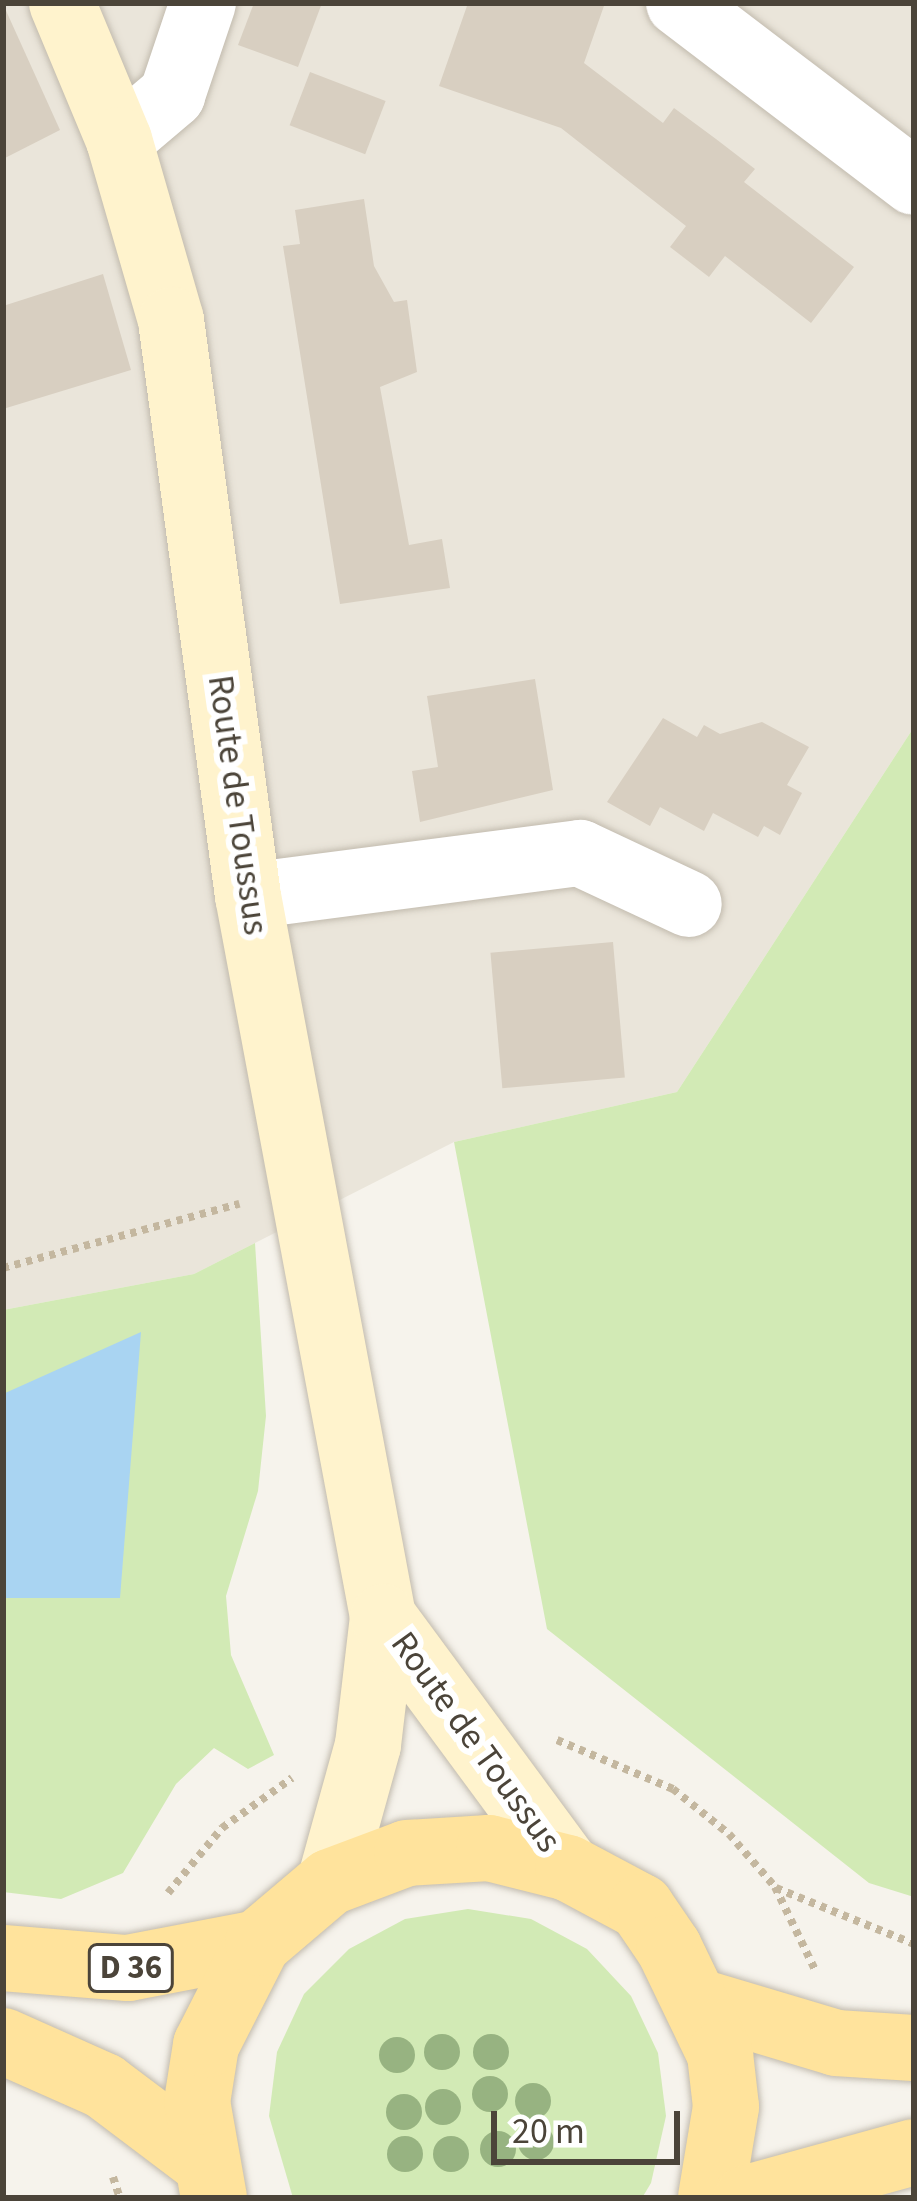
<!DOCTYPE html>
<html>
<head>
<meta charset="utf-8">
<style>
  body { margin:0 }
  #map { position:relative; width:917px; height:2201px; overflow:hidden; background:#f6f3ec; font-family:"Source Sans 3",sans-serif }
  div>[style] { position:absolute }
  .residential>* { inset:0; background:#eae5da }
  .green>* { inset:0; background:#d2eab5 }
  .water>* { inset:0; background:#a9d4f2 }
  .building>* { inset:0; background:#d8cfc1; transform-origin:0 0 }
  .path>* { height:8px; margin-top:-4px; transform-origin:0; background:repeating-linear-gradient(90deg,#c4b79f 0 6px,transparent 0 12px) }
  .roads { filter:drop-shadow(0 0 3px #c2bbae) drop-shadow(0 0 3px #c2bbae) }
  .street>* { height:66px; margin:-33px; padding:0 33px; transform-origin:33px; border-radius:33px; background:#fff }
  .secondary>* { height:66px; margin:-33px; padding:0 33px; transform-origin:33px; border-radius:33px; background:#fff3cd }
  .primary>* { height:66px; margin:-33px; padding:0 33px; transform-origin:33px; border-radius:33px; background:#ffe39c }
  .trees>* { width:36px; height:36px; margin:-18px; border-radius:50%; background:#97b381 }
  span { translate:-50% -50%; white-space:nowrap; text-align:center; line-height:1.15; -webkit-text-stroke:12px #fff; paint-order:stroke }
  .shield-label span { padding:3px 9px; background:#fff; border:3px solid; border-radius:9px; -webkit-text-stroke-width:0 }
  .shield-label { font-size:33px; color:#4b4439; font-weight:700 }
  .street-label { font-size:36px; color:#4b4439 }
  .frame { position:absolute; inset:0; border:6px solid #4b4439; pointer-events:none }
  .scale { position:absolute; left:491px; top:2111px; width:189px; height:54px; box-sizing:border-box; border:6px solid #4b4439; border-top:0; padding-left:15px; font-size:36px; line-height:42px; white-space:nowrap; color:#4b4439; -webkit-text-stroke:9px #fff; paint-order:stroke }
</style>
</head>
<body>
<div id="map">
  <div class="residential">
    <i style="clip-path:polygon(3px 3px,914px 3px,914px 727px,677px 1092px,454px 1142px,194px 1274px,3px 1310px)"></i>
  </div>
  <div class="green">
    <i style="clip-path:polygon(914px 727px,914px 1897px,869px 1883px,547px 1629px,454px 1142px,677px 1092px)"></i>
    <i style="clip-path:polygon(255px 1243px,266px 1416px,258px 1491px,226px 1596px,231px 1655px,274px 1755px,248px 1769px,214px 1748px,176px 1784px,123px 1873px,61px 1899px,3px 1892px,3px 1310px,194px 1274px)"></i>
    <i style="clip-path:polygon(468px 1909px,531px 1919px,587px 1949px,631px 1996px,658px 2053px,666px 2116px,651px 2183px,642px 2198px,293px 2198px,269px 2116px,277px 2052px,304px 1994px,349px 1949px,405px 1919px)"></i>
  </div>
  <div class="water">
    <i style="clip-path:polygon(141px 1332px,120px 1598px,3px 1598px,3px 1394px)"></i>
  </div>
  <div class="building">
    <i style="clip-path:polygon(254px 3px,322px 3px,298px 67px,238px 45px)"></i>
    <i style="clip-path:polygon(468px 3px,605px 3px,584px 63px,663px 123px,674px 108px,716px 139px,755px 169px,744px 182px,854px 267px,811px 323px,725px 256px,709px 277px,670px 247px,686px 226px,561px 128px,439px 86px)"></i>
    <i style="clip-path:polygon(3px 4px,60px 130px,3px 159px)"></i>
    <i style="left:310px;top:72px;width:81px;height:57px;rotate:21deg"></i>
    <i style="clip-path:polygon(364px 199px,374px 266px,394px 302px,407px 300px,417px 372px,380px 387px,409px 545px,442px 539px,450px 588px,340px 604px,283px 246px,300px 244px,295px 210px)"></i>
    <i style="clip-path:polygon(103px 274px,131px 370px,3px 409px,3px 306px)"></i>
    <i style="clip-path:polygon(535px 679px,553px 790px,420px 822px,412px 771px,438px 767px,427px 696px)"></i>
    <i style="clip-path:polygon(663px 718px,697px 737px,704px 725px,720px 734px,762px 722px,809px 747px,787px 785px,802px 793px,780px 835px,764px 826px,758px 837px,713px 813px,704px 831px,660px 807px,650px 826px,607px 802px)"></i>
    <i style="left:613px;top:942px;width:136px;height:123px;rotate:85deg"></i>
  </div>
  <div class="path">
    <i style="left:3px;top:1268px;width:245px;rotate:-15.2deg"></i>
    <i style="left:557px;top:1740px;width:126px;rotate:22.9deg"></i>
    <i style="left:673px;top:1789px;width:72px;rotate:38.8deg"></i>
    <i style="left:729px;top:1834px;width:70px;rotate:49deg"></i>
    <i style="left:775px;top:1887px;width:94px;rotate:64.2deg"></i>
    <i style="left:776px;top:1888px;width:149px;rotate:22.1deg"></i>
    <i style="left:168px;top:1893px;width:85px;rotate:-50.3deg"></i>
    <i style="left:222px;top:1828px;width:86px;rotate:-35.5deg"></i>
    <i style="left:113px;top:2177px;width:22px;rotate:72deg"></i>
  </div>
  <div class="roads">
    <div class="street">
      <i style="left:679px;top:3px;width:295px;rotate:37.3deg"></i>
      <i style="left:119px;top:140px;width:70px;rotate:-40.3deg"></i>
      <i style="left:172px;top:95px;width:97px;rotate:-71.4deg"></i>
      <i style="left:248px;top:896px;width:335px;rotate:-7.4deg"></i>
      <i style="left:580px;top:853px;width:120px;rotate:25.1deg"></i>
    </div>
    <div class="secondary">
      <i style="left:62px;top:3px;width:148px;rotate:67.4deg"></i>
      <i style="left:119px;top:140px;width:187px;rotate:73.9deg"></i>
      <i style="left:171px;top:320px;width:581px;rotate:82.39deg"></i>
      <i style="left:248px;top:896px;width:734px;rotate:79.39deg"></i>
      <i style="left:383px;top:1617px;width:129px;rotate:96.7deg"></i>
      <i style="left:368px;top:1745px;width:142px;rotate:105.5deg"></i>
      <i style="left:383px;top:1617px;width:312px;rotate:53.6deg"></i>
    </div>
    <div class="primary">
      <i style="left:3px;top:1958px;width:125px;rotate:4.6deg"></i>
      <i style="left:128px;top:1968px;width:132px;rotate:-10.9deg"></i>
      <i style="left:703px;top:2003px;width:139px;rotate:16.7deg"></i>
      <i style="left:836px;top:2043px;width:78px;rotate:3.7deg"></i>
      <i style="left:3px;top:2041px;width:111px;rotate:24deg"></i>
      <i style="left:104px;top:2086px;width:121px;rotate:37deg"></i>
      <i style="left:214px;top:2198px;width:97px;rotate:-100deg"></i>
      <i style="left:197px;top:2102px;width:58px;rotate:-81deg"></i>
      <i style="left:206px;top:2045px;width:114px;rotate:-63deg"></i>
      <i style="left:258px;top:1943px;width:94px;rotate:-40.3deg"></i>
      <i style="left:330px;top:1882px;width:82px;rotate:-20.6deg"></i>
      <i style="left:407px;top:1853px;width:82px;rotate:-3.5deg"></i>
      <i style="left:489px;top:1848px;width:81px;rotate:14.2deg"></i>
      <i style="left:568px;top:1868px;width:83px;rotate:28.1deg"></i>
      <i style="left:641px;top:1907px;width:50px;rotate:55.7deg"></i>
      <i style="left:669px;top:1948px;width:118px;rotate:64.3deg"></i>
      <i style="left:720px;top:2054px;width:53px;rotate:83.5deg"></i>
      <i style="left:726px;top:2107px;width:92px;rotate:99.4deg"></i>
      <i style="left:747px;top:2198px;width:173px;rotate:-15.4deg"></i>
    </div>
  </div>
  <div class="trees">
    <i style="left:442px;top:2052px"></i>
    <i style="left:491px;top:2052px"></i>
    <i style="left:397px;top:2055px"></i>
    <i style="left:490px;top:2094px"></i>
    <i style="left:533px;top:2101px"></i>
    <i style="left:443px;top:2107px"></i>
    <i style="left:404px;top:2112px"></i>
    <i style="left:536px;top:2142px"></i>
    <i style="left:498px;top:2149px"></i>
    <i style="left:405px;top:2154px"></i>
    <i style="left:451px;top:2154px"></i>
  </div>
  <div class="shield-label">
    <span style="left:131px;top:1968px">D 36</span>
  </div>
  <div class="street-label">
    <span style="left:238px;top:805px;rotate:82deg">Route de Toussus</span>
    <span style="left:476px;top:1742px;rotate:54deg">Route de Toussus</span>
  </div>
  <div class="frame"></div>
  <div class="scale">20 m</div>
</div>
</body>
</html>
